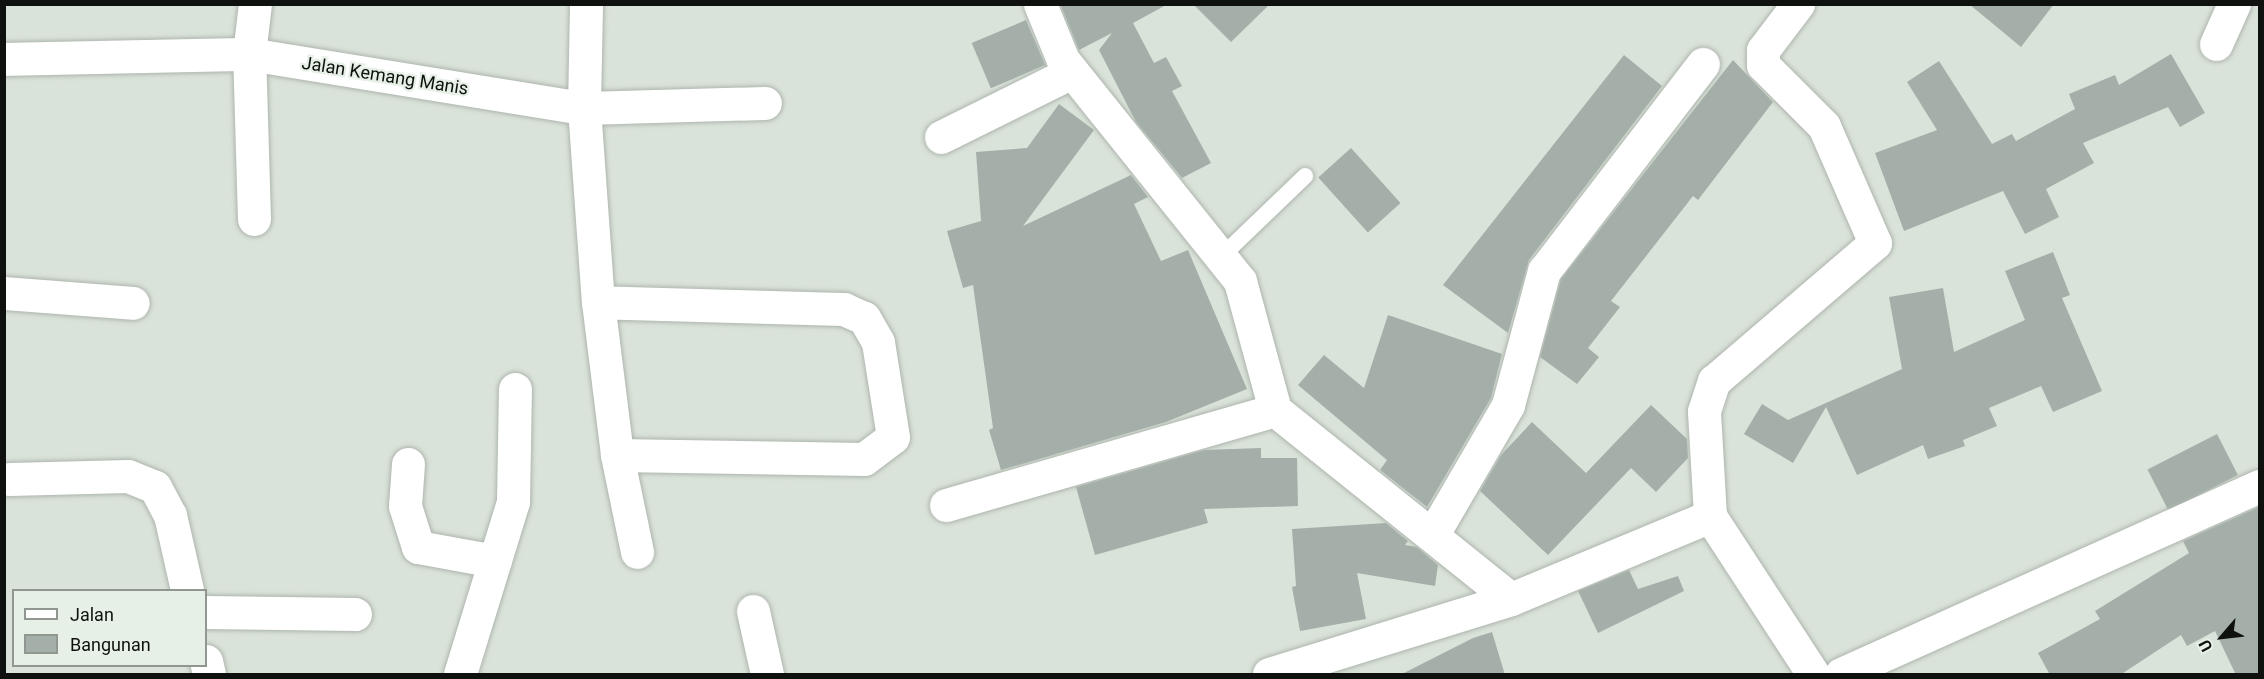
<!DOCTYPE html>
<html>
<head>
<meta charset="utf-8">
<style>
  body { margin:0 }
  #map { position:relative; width:2264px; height:679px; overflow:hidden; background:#dae3d9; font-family:Roboto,sans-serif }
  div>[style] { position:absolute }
  .building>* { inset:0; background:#a4afa9; transform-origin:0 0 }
  .roads { filter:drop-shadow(0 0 2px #adb5ad) drop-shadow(0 0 2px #adb5ad) }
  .lane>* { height:16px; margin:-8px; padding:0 8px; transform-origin:8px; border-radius:8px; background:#fff }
  .street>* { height:33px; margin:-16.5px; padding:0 16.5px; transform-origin:16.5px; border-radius:16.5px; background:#fff }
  span { translate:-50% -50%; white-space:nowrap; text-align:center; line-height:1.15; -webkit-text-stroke:4.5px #e7f0e7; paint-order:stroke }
  .street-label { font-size:18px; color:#0e110e }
  .frame { position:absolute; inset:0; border:6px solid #0e110e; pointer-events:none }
  .legend { position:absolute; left:12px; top:589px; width:195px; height:78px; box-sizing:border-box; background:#e7f0e7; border:2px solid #909790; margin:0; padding:8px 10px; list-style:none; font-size:18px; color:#0e110e }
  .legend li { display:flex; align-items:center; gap:12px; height:30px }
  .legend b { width:30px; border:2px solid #909790 }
  .north { position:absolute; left:2192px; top:607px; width:60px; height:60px; -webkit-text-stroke:4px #e7f0e7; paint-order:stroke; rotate:242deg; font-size:16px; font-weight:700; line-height:24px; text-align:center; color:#0e110e }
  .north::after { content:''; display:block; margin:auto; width:21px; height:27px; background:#0e110e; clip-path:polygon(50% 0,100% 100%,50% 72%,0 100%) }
</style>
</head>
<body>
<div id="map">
  <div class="building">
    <i style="clip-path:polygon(1060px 4px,1168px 4px,1133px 23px,1154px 63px,1166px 57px,1182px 86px,1172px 91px,1211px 163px,1182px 178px,1136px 122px,1099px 50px,1112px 33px,1079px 50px)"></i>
    <i style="clip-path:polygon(1193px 4px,1270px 4px,1231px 42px)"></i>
    <i style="clip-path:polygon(1969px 4px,2054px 4px,2021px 47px)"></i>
    <i style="left:1026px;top:20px;width:49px;height:59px;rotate:67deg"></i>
    <i style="clip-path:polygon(2171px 54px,2205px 113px,2180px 127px,2168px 107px,2083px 143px,2094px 163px,2046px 189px,2059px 217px,2025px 234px,2003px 191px,1904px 231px,1875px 153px,1937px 130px,1907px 82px,1939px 61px,1992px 144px,2012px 134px,2016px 141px,2075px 109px,2069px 94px,2115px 75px,2119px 85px)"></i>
    <i style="clip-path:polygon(1624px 55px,1662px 86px,1529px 260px,1508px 333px,1443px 285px)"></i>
    <i style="clip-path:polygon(1733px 60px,1773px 102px,1698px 200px,1693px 196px,1611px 301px,1620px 307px,1588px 348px,1599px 357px,1577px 384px,1540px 357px,1561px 279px)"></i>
    <i style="clip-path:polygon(1059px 104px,1094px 130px,1023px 226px,1131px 175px,1148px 197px,1134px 204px,1161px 261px,1188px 250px,1247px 389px,1166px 422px,1001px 470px,989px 430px,993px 428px,973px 285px,963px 288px,947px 231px,981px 221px,976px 152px,1027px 148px)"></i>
    <i style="left:1351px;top:148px;width:74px;height:44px;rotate:48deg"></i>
    <i style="clip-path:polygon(2053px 252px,2070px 295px,2062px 298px,2102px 391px,2053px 412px,2041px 386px,1989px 408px,1997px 426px,1963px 440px,1965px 446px,1928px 459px,1923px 445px,1857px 475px,1826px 407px,1793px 463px,1744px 434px,1762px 404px,1788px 420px,1902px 369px,1889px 297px,1943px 288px,1954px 352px,2025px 320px,2005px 271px)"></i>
    <i style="clip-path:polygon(1388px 315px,1502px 354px,1491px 398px,1427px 507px,1380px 470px,1387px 460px,1298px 385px,1324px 355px,1364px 388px)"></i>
    <i style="clip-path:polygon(1651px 405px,1687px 439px,1688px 458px,1656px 492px,1631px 468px,1548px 555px,1480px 491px,1501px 455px,1532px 422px,1586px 473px)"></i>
    <i style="left:2217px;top:434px;width:46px;height:78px;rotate:63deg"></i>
    <i style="clip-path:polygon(1261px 448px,1261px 458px,1297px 458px,1298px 506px,1204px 509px,1208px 523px,1095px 555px,1076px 487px,1204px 450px)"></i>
    <i style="clip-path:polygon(2259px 507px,2259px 675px,2236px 675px,2215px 631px,2187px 646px,2181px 635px,2120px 675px,2050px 675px,2038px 653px,2100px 619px,2095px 611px,2189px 553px,2183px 541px)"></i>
    <i style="clip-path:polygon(1386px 523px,1408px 541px,1405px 545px,1417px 547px,1438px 565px,1435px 586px,1357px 573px,1366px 619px,1300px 631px,1292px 587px,1296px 586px,1292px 529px)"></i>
    <i style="clip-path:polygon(1629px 570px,1638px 589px,1678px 576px,1684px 591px,1598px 633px,1578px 591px)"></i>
    <i style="clip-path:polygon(1492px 632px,1505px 675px,1400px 675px,1473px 638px)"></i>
  </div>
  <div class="roads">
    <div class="lane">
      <i style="left:1223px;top:255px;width:114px;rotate:-43.9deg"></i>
    </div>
    <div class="street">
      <i style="left:586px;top:4px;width:104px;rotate:91.1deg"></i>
      <i style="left:584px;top:108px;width:195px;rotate:85.9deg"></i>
      <i style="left:598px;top:302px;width:154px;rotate:82.9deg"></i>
      <i style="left:617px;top:455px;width:247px;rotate:0.9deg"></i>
      <i style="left:864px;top:459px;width:36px;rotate:-37deg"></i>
      <i style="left:893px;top:437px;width:96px;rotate:-99deg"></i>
      <i style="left:878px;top:342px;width:28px;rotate:-120deg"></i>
      <i style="left:864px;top:318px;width:22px;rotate:-156deg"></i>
      <i style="left:844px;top:309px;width:246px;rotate:-178.4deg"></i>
      <i style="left:1040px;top:4px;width:61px;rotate:67.7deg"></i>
      <i style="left:1063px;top:60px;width:283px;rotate:51.3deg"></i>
      <i style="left:1240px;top:281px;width:134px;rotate:74.8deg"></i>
      <i style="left:1275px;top:410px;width:302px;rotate:38.7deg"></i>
      <i style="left:2216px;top:44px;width:44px;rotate:-65.8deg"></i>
      <i style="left:4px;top:59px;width:245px;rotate:-1.2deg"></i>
      <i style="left:249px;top:54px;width:339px;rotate:9.2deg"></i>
      <i style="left:584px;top:108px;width:181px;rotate:-1.6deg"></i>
      <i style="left:941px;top:137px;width:146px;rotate:-26.4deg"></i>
      <i style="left:254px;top:219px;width:165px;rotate:-91.7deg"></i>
      <i style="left:249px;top:54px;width:50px;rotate:-83.2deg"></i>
      <i style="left:4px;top:293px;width:129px;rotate:4.4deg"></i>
      <i style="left:617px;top:455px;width:99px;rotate:78.3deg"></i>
      <i style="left:408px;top:464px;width:42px;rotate:94.1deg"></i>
      <i style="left:405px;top:506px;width:43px;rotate:72.4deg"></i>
      <i style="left:418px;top:547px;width:78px;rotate:10.3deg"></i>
      <i style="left:9px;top:479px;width:119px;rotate:-1.4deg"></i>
      <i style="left:128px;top:476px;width:29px;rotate:22deg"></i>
      <i style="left:155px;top:487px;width:32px;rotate:62deg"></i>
      <i style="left:170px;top:515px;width:77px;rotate:77.2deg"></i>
      <i style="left:946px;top:505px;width:342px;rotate:-16.1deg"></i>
      <i style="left:1710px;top:516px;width:105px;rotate:-93.3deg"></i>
      <i style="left:1704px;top:411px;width:32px;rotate:-72deg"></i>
      <i style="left:1714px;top:381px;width:212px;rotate:-40.6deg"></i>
      <i style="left:1875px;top:243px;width:128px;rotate:-113.6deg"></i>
      <i style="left:1824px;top:126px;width:86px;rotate:-135deg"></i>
      <i style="left:1763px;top:65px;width:15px;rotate:-90deg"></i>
      <i style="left:1763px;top:50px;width:58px;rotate:-52.7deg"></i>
      <i style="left:1433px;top:534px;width:149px;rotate:-59.8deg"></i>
      <i style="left:1508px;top:405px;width:139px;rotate:-75deg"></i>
      <i style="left:1544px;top:271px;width:261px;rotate:-52.5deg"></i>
      <i style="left:753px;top:611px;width:65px;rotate:77.5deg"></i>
      <i style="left:206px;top:612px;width:149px;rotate:0.8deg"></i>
      <i style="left:206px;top:661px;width:13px;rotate:77deg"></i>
      <i style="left:460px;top:674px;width:180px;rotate:-72.9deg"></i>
      <i style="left:513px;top:502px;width:113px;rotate:-89deg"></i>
      <i style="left:1269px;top:674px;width:253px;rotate:-17.2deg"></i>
      <i style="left:1511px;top:599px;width:216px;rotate:-22.6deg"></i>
      <i style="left:1710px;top:516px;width:189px;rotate:56.9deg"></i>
      <i style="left:1841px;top:674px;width:459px;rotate:-24.2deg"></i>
    </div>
  </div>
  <div class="street-label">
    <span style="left:385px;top:76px;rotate:9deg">Jalan Kemang Manis</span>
  </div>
  <div class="frame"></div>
  <ul class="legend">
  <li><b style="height:8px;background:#fff"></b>Jalan</li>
  <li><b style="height:16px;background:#a4afa9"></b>Bangunan</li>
  </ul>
  <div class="north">U</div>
</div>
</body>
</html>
